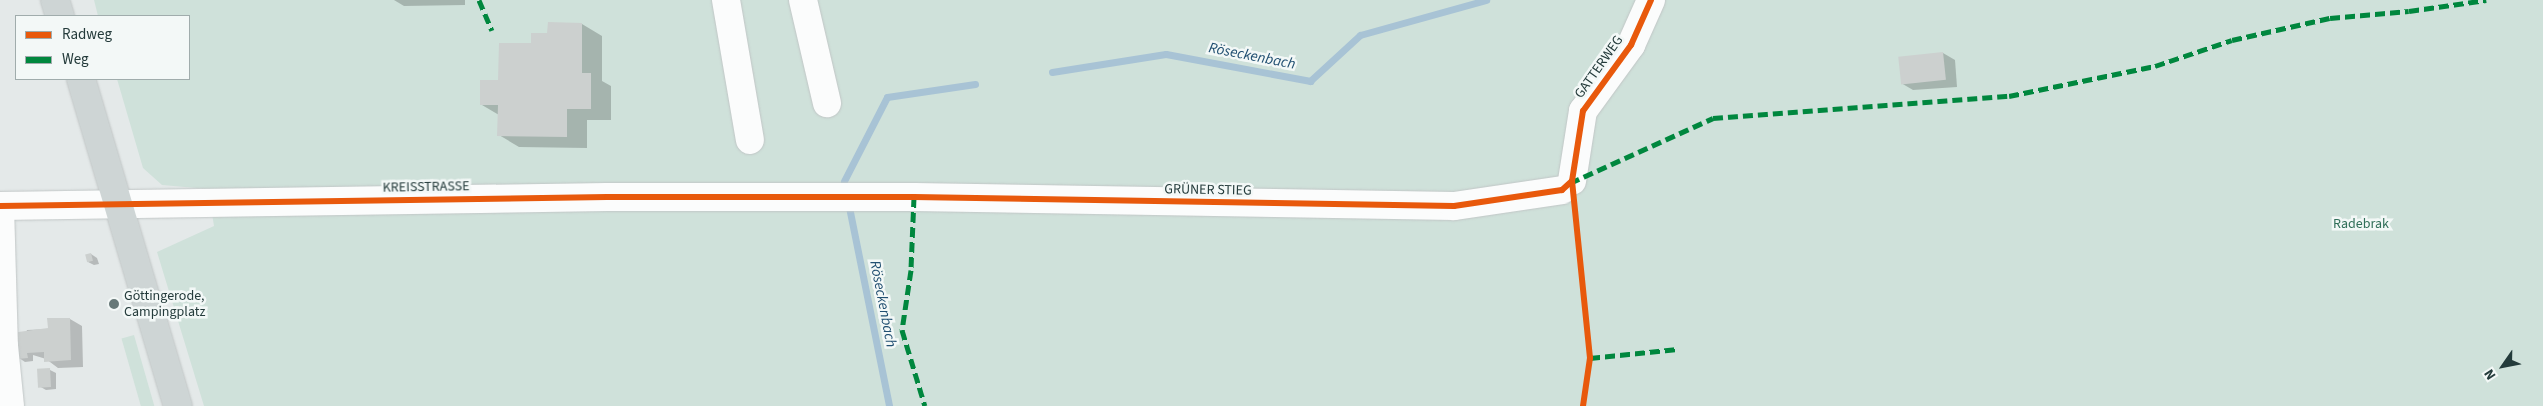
<!DOCTYPE html>
<html>
<head>
<meta charset="utf-8">
<style>
  body { margin:0 }
  #map { position:relative; width:2543px; height:406px; overflow:hidden; background:#e4e9e9; font-family:"Source Sans 3",sans-serif }
  div>[style] { position:absolute }
  .green>* { inset:0; background:#cfe1da; transform-origin:0 0 }
  .shadow>* { inset:0; background:#0003 }
  .stream>* { height:7px; margin:-3.5px; padding:0 3.5px; transform-origin:3.5px; border-radius:3.5px; background:#a8c3d5 }
  .building>* { inset:0; background:#ccd0cf; transform-origin:0 0 }
  .roads { filter:drop-shadow(0 0 1px #c1c6c6) drop-shadow(0 0 1px #c1c6c6) }
  .minor>* { height:28px; margin:-14px; padding:0 14px; transform-origin:14px; border-radius:14px; background:#fbfcfc }
  .major>* { height:28px; margin:-14px; padding:0 14px; transform-origin:14px; border-radius:14px; background:#ced5d5 }
  .quiet>* { height:5px; margin-top:-2.5px; transform-origin:0; background:repeating-linear-gradient(90deg,#00873e 0 10px,transparent 0 15px) }
  .cycleway>* { height:6px; margin:-3px; padding:0 3px; transform-origin:3px; border-radius:3px; background:#e8590c }
  .dots>* { width:14px; height:14px; translate:-50% -50%; box-sizing:border-box; border:2px solid #f3f8f7; border-radius:50% }
  span { translate:-50% -50%; white-space:nowrap; text-align:center; line-height:1.15; -webkit-text-stroke:5px #f3f8f7; paint-order:stroke }
  .street-label { font-size:14px; color:#243b3b }
  .park-label { font-size:14px; color:#316f59 }
  .poi-label { font-size:14px; color:#243b3b }
  .left { translate:0 -50%; text-align:left }
  .water-label { font-size:15px; color:#225072; font-style:italic }
  .legend { position:absolute; left:15px; top:15px; width:175px; height:65px; box-sizing:border-box; background:#f3f8f7; border:1px solid #a0acac; margin:0; padding:6px 9px; list-style:none; font-size:15px; color:#243b3b }
  .legend li { display:flex; align-items:center; gap:10px; height:25px }
  .legend b { width:25px; border:1px solid #a0acac }
  .north { position:absolute; left:2478px; top:341px; width:50px; height:50px; -webkit-text-stroke:4px #f3f8f7; paint-order:stroke; rotate:237deg; font-size:14px; font-weight:700; line-height:20px; text-align:center; color:#243b3b }
  .north::after { content:''; display:block; margin:auto; width:18px; height:22px; background:#243b3b; clip-path:polygon(50% 0,100% 100%,50% 72%,0 100%) }
</style>
</head>
<body>
<div id="map">
  <div class="green">
    <i style="clip-path:polygon(94px 0,2543px 0,2543px 406px,204px 406px,157px 252px,214px 226px,208px 189px,162px 185px,143px 168px,117px 79px,189px 79px,189px 16px,98px 16px)"></i>
    <i style="left:134px;top:335px;width:74px;height:13px;rotate:74deg"></i>
  </div>
  <div class="shadow">
    <i style="clip-path:polygon(394px 0,465px 0,465px 5px,404px 6px)"></i>
    <i style="clip-path:polygon(582px 24px,602px 36px,602px 81px,611px 86px,611px 120px,587px 120px,587px 148px,519px 147px,499px 135px,499px 115px,482px 105px,532px 45px,548px 34px)"></i>
    <i style="clip-path:polygon(1943px 53px,1955px 60px,1957px 87px,1913px 90px,1901px 83px)"></i>
    <i style="clip-path:polygon(91px 254px,97px 258px,99px 264px,94px 265px,88px 262px)"></i>
    <i style="clip-path:polygon(70px 319px,82px 326px,83px 367px,58px 368px,46px 359px,33px 355px,33px 361px,25px 362px,19px 358px,27px 330px,49px 329px)"></i>
    <i style="clip-path:polygon(50px 370px,56px 373px,56px 389px,46px 390px,39px 386px)"></i>
  </div>
  <div class="stream">
    <i style="left:1052px;top:72px;width:115px;rotate:-9deg"></i>
    <i style="left:1166px;top:54px;width:147px;rotate:10.6deg"></i>
    <i style="left:1310px;top:81px;width:68px;rotate:-42.6deg"></i>
    <i style="left:1360px;top:35px;width:131px;rotate:-15.5deg"></i>
    <i style="left:844px;top:181px;width:94px;rotate:-62.9deg"></i>
    <i style="left:887px;top:97px;width:89px;rotate:-8.4deg"></i>
    <i style="left:849px;top:207px;width:203px;rotate:78.6deg"></i>
  </div>
  <div class="building">
    <i style="clip-path:polygon(548px 22px,582px 23px,582px 73px,591px 73px,591px 109px,567px 109px,567px 137px,497px 136px,498px 105px,480px 105px,480px 80px,498px 80px,499px 43px,531px 43px,531px 33px,547px 33px)"></i>
    <i style="left:1943px;top:52px;width:28px;height:45px;rotate:84deg"></i>
    <i style="left:91px;top:253px;width:8px;height:6px;rotate:76deg"></i>
    <i style="clip-path:polygon(47px 318px,70px 318px,71px 360px,44px 362px,44px 352px,27px 353px,28px 358px,17px 359px,11px 333px,48px 328px)"></i>
    <i style="left:50px;top:368px;width:19px;height:13px;rotate:87deg"></i>
  </div>
  <div class="roads">
    <div class="minor">
      <i style="left:726px;top:0;width:142px;rotate:80.3deg"></i>
      <i style="left:803px;top:0;width:106px;rotate:76.9deg"></i>
      <i style="left:1572px;top:181px;width:71px;rotate:-81.1deg"></i>
      <i style="left:1583px;top:111px;width:82px;rotate:-54deg"></i>
      <i style="left:1631px;top:45px;width:49px;rotate:-66deg"></i>
      <i style="left:0;top:206px;width:607px;rotate:-0.85deg"></i>
      <i style="left:607px;top:197px;width:307px"></i>
      <i style="left:914px;top:197px;width:540px;rotate:0.95deg"></i>
      <i style="left:1454px;top:206px;width:109px;rotate:-8.4deg"></i>
      <i style="left:0;top:206px;width:140px;rotate:88.4deg"></i>
      <i style="left:4px;top:346px;width:60px;rotate:84.3deg"></i>
    </div>
    <div class="major">
      <i style="left:55px;top:0;width:17px;rotate:73deg"></i>
      <i style="left:81px;top:79px;width:341px;rotate:73.5deg"></i>
    </div>
  </div>
  <div class="quiet">
    <i style="left:479px;top:0;width:33px;rotate:67deg"></i>
    <i style="left:1570px;top:183px;width:157px;rotate:-24.4deg"></i>
    <i style="left:1713px;top:118px;width:297px;rotate:-4.3deg"></i>
    <i style="left:2009px;top:96px;width:149px;rotate:-11.6deg"></i>
    <i style="left:2155px;top:66px;width:81px;rotate:-18.7deg"></i>
    <i style="left:2232px;top:40px;width:100px;rotate:-12.7deg"></i>
    <i style="left:2330px;top:18px;width:79px;rotate:-5.1deg"></i>
    <i style="left:2409px;top:11px;width:78px;rotate:-8.1deg"></i>
    <i style="left:914px;top:197px;width:73px;rotate:92.4deg"></i>
    <i style="left:911px;top:270px;width:61px;rotate:98.5deg"></i>
    <i style="left:902px;top:330px;width:79px;rotate:73.2deg"></i>
    <i style="left:1590px;top:358px;width:88px;rotate:-5.8deg"></i>
  </div>
  <div class="cycleway">
    <i style="left:0;top:206px;width:607px;rotate:-0.85deg"></i>
    <i style="left:607px;top:197px;width:307px"></i>
    <i style="left:914px;top:197px;width:540px;rotate:0.95deg"></i>
    <i style="left:1454px;top:206px;width:109px;rotate:-8.4deg"></i>
    <i style="left:1562px;top:190px;width:13px;rotate:-42deg"></i>
    <i style="left:1583px;top:406px;width:49px;rotate:-81.7deg"></i>
    <i style="left:1590px;top:358px;width:178px;rotate:-95.8deg"></i>
    <i style="left:1572px;top:181px;width:71px;rotate:-81.1deg"></i>
    <i style="left:1583px;top:111px;width:82px;rotate:-54deg"></i>
    <i style="left:1631px;top:45px;width:49px;rotate:-66deg"></i>
  </div>
  <div class="dots">
    <i style="left:114px;top:304px;background:#677878"></i>
  </div>
  <div class="street-label">
    <span style="left:1599px;top:67px;rotate:-55deg">GATTERWEG</span>
    <span style="left:426px;top:187px;rotate:-1deg">KREISSTRASSE</span>
    <span style="left:1208px;top:190px;rotate:1deg">GRÜNER STIEG</span>
  </div>
  <div class="park-label">
    <span style="left:2361px;top:224px">Radebrak</span>
  </div>
  <div class="poi-label">
    <span class="left" style="left:124px;top:304px">Göttingerode,<br>Campingplatz</span>
  </div>
  <div class="water-label">
    <span style="left:1252px;top:56px;rotate:11deg">Röseckenbach</span>
    <span style="left:883px;top:304px;rotate:79deg">Röseckenbach</span>
  </div>
  <ul class="legend">
  <li><b style="height:6px;background:#e8590c"></b>Radweg</li>
  <li><b style="height:6px;background:#00873e"></b>Weg</li>
  </ul>
  <div class="north">N</div>
</div>
</body>
</html>
